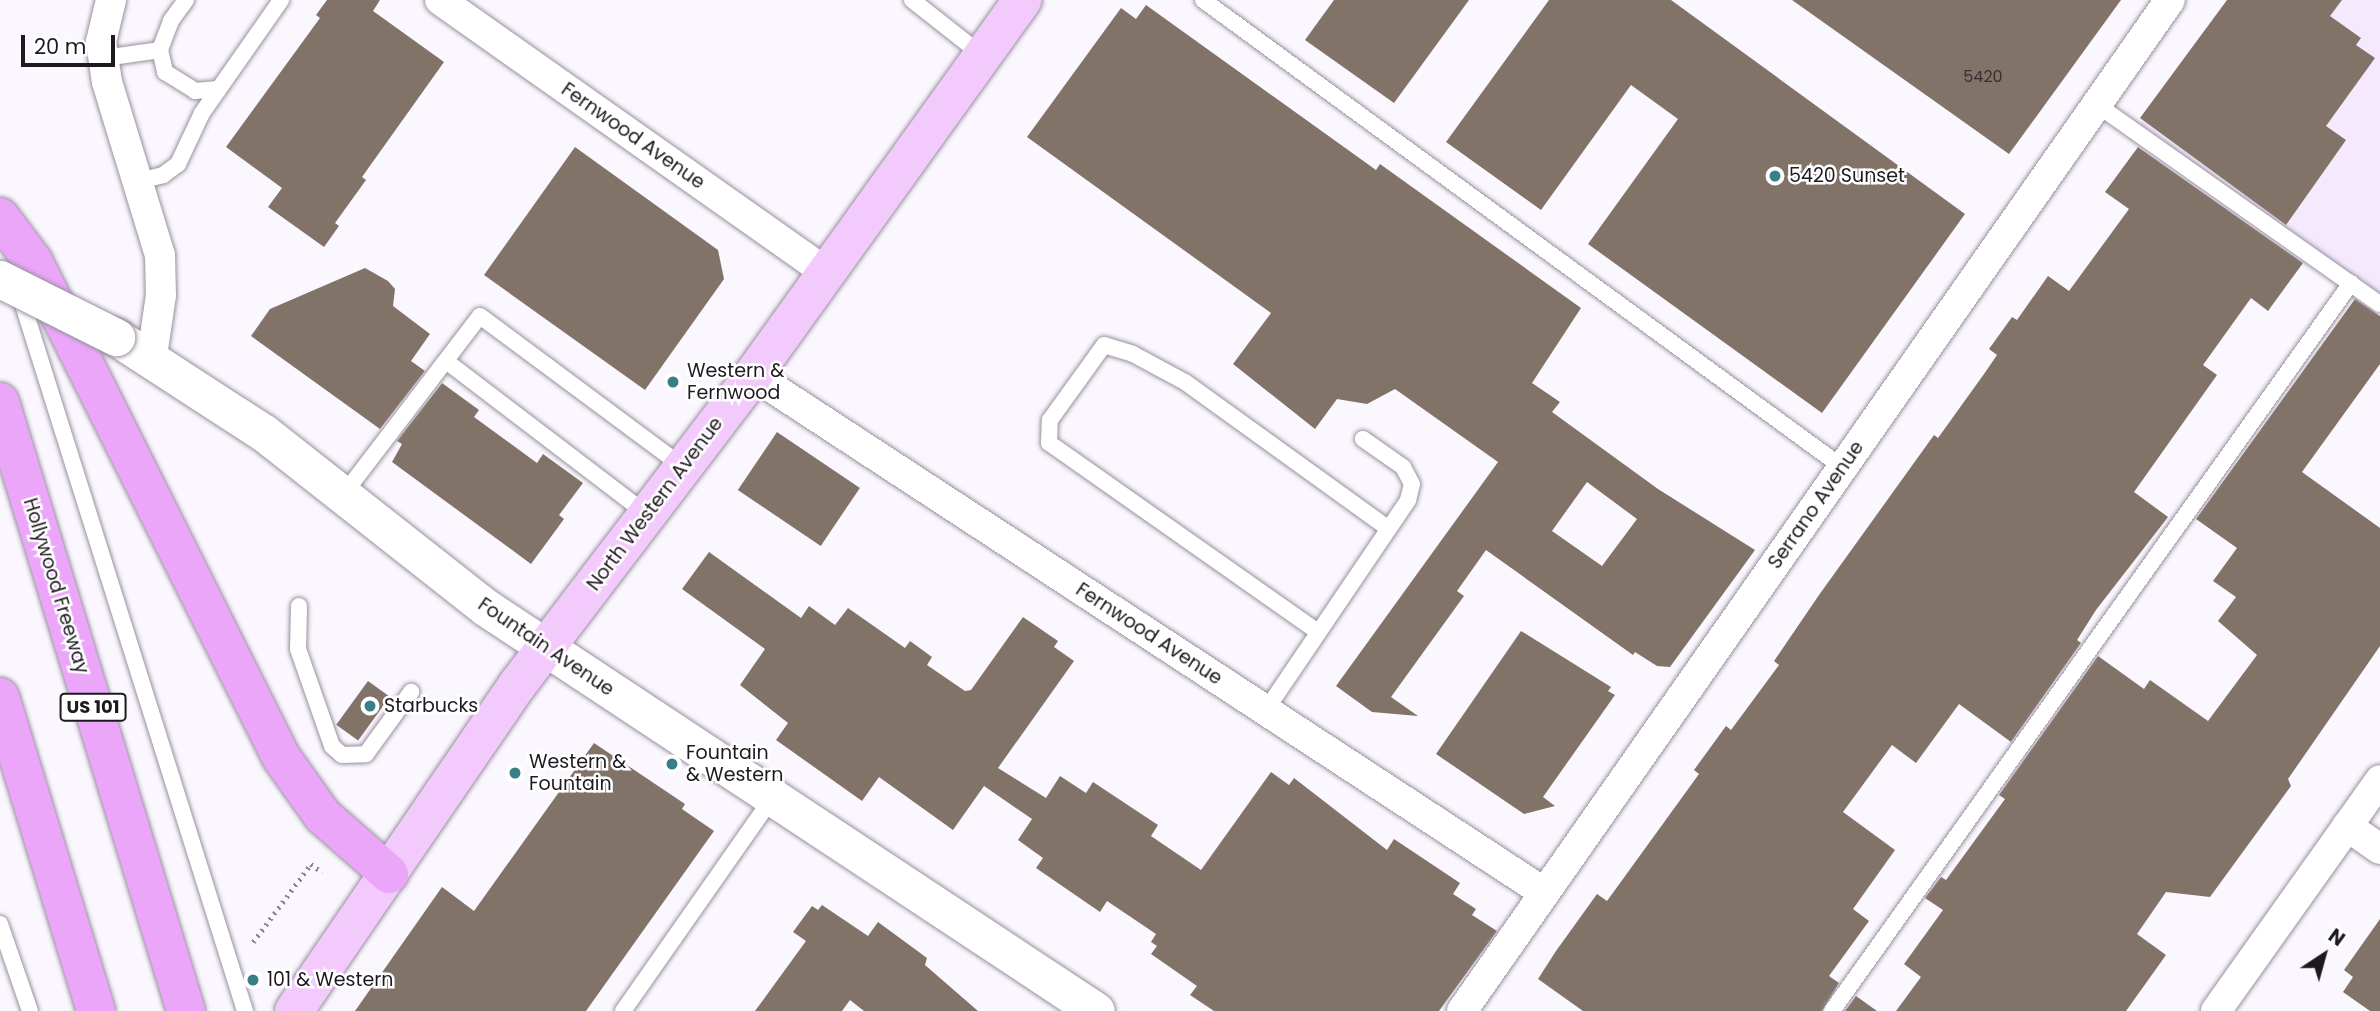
<!DOCTYPE html>
<html>
<head>
<meta charset="utf-8">
<style>
  body { margin:0 }
  #map { position:relative; width:2380px; height:1011px; overflow:hidden; background:#fbf7fe; font-family:Poppins,sans-serif }
  div>[style] { position:absolute }
  .built>* { inset:0; background:#f5eafd }
  .building>* { inset:0; background:#827368; transform-origin:0 0 }
  .path>* { height:4.5px; margin-top:-2.25px; transform-origin:0; background:repeating-linear-gradient(90deg,#88848a 0 2px,transparent 0 7px) }
  .roads { filter:drop-shadow(0 0 2px #98909f) drop-shadow(0 0 2px #98909f) }
  .service>* { height:16px; margin:-8px; padding:0 8px; transform-origin:8px; border-radius:8px; background:#fff }
  .minor>* { height:30px; margin:-15px; padding:0 15px; transform-origin:15px; border-radius:15px; background:#fff }
  .tertiary>* { height:37px; margin:-18.5px; padding:0 18.5px; transform-origin:18.5px; border-radius:18.5px; background:#fff }
  .primary>* { height:38px; margin:-19px; padding:0 19px; transform-origin:19px; border-radius:19px; background:#f3cafc }
  .motorway>* { height:38px; margin:-19px; padding:0 19px; transform-origin:19px; border-radius:19px; background:#eba6fa }
  .bridges { filter:drop-shadow(0 0 2px #98909f) drop-shadow(0 0 2px #98909f) }
  .tertiary-bridge>* { height:37px; margin:-18.5px; padding:0 18.5px; transform-origin:18.5px; border-radius:18.5px; background:#fff }
  .dots>* { width:19px; height:19px; translate:-50% -50%; box-sizing:border-box; border:4px solid #fff; border-radius:50% }
  span { translate:-50% -50%; white-space:nowrap; text-align:center; line-height:1.15; -webkit-text-stroke:5px #fff; paint-order:stroke }
  .number-label { font-size:16px; color:#363031 }
  .number-label span { -webkit-text-stroke-width:0 }
  .shield-label span { padding:2px 5px; background:#fff; border:2px solid; border-radius:5px; -webkit-text-stroke-width:0 }
  .shield-label { font-size:18px; color:#1d191f; font-weight:700 }
  .street-label { font-size:19px; color:#1d191f }
  .poi-label { font-size:19px; color:#1d191f }
  .left { translate:0 -50%; text-align:left }
  .north { position:absolute; left:2289px; top:920px; width:70px; height:70px; -webkit-text-stroke:5px #fff; paint-order:stroke; rotate:36deg; font-size:19px; font-weight:700; line-height:28px; text-align:center; color:#1d191f }
  .north::after { content:''; display:block; margin:auto; width:24px; height:32px; background:#1d191f; clip-path:polygon(50% 0,100% 100%,50% 72%,0 100%) }
  .scale { position:absolute; left:21px; top:35px; width:94px; height:32px; box-sizing:border-box; border:4px solid #1d191f; border-top:0; padding-left:9px; font-size:21px; line-height:24px; white-space:nowrap; color:#1d191f; -webkit-text-stroke:5px #fff; paint-order:stroke }
</style>
</head>
<body>
<div id="map">
  <div class="built">
    <i style="clip-path:polygon(2228px 0,2380px 0,2380px 298px,2138px 128px)"></i>
  </div>
  <div class="building">
    <i style="clip-path:polygon(327px 0,380px 0,373px 11px,444px 62px,362px 177px,366px 180px,335px 223px,339px 226px,324px 247px,268px 207px,282px 188px,226px 147px,320px 18px,316px 15px)"></i>
    <i style="clip-path:polygon(1334px 0,1469px 0,1394px 103px,1305px 40px)"></i>
    <i style="clip-path:polygon(1549px 0,1671px 0,1965px 214px,1822px 413px,1588px 244px,1678px 119px,1631px 85px,1541px 210px,1446px 142px)"></i>
    <i style="clip-path:polygon(1792px 0,2121px 0,2009px 154px)"></i>
    <i style="clip-path:polygon(2227px 0,2342px 0,2330px 16px,2361px 38px,2356px 45px,2375px 58px,2326px 126px,2346px 140px,2286px 225px,2140px 118px)"></i>
    <i style="clip-path:polygon(evenodd,1146px 5px,1376px 170px,1380px 164px,1581px 308px,1532px 383px,1560px 402px,1552px 412px,1658px 489px,1755px 550px,1670px 667px,1657px 666px,1635px 652px,1633px 655px,1486px 550px,1457px 591px,1464px 596px,1391px 697px,1418px 716px,1372px 712px,1336px 686px,1498px 462px,1395px 389px,1367px 404px,1337px 399px,1315px 429px,1233px 364px,1271px 313px,1027px 137px,1121px 8px,1136px 19px,1146px 5px,1587px 482px,1637px 519px,1602px 566px,1552px 531px,1587px 482px)"></i>
    <i style="clip-path:polygon(575px 147px,718px 250px,724px 279px,645px 390px,484px 275px)"></i>
    <i style="clip-path:polygon(2138px 147px,2303px 263px,2268px 311px,2251px 298px,2203px 365px,2217px 375px,2134px 492px,2168px 517px,2096px 610px,2077px 640px,2081px 643px,2011px 742px,1959px 704px,1916px 763px,1892px 745px,1843px 812px,1895px 850px,1853px 909px,1869px 921px,1829px 976px,1839px 983px,1822px 1011px,1583px 1011px,1538px 979px,1556px 951px,1597px 894px,1607px 901px,1699px 774px,1694px 770px,1726px 726px,1731px 730px,1779px 665px,1774px 661px,1819px 595px,1934px 435px,1938px 438px,1984px 374px,1997px 355px,1989px 349px,2012px 317px,2017px 320px,2048px 276px,2069px 291px,2129px 209px,2105px 192px)"></i>
    <i style="clip-path:polygon(365px 268px,388px 281px,395px 289px,393px 306px,430px 334px,411px 361px,425px 371px,380px 429px,251px 336px,270px 309px)"></i>
    <i style="clip-path:polygon(2355px 299px,2380px 316px,2380px 364px,2302px 472px,2380px 528px,2380px 646px,2288px 779px,2291px 786px,2210px 897px,2166px 892px,2137px 934px,2166px 955px,2126px 1011px,1896px 1011px,1921px 977px,1904px 964px,1943px 910px,1925px 898px,1941px 877px,1946px 880px,2005px 799px,1999px 795px,2098px 656px,2144px 689px,2150px 680px,2208px 721px,2257px 655px,2218px 621px,2236px 597px,2213px 581px,2237px 548px,2196px 519px)"></i>
    <i style="clip-path:polygon(442px 383px,479px 410px,474px 417px,537px 463px,543px 454px,583px 483px,559px 515px,564px 519px,531px 564px,392px 462px,402px 444px,397px 441px)"></i>
    <i style="left:777px;top:432px;width:100px;height:70px;rotate:34deg"></i>
    <i style="clip-path:polygon(709px 552px,801px 618px,809px 606px,835px 625px,848px 608px,905px 648px,910px 641px,932px 657px,927px 665px,965px 691px,971px 690px,1023px 617px,1058px 641px,1054px 647px,1074px 661px,998px 768px,1046px 798px,1060px 776px,1086px 793px,1093px 782px,1158px 825px,1151px 836px,1201px 870px,1271px 772px,1289px 785px,1294px 778px,1387px 850px,1394px 839px,1460px 883px,1453px 894px,1476px 909px,1472px 915px,1497px 931px,1439px 1011px,1214px 1011px,1190px 995px,1197px 986px,1151px 954px,1157px 946px,1151px 942px,1156px 934px,1107px 901px,1100px 912px,1036px 868px,1043px 858px,1018px 840px,1032px 819px,984px 786px,953px 830px,879px 777px,862px 801px,776px 740px,788px 723px,740px 685px,765px 649px,682px 589px)"></i>
    <i style="clip-path:polygon(1521px 631px,1611px 687px,1608px 691px,1615px 695px,1543px 797px,1555px 806px,1524px 814px,1436px 754px)"></i>
    <i style="left:368px;top:681px;width:27px;height:54px;rotate:36deg"></i>
    <i style="clip-path:polygon(594px 743px,685px 804px,682px 809px,714px 831px,586px 1011px,355px 1011px,442px 887px,474px 911px)"></i>
    <i style="clip-path:polygon(822px 905px,868px 936px,878px 922px,927px 958px,925px 965px,978px 1011px,864px 1011px,850px 1000px,842px 1011px,755px 1011px,806px 941px,793px 932px,812px 906px,818px 910px)"></i>
    <i style="clip-path:polygon(2380px 919px,2380px 1011px,2370px 1011px,2343px 992px,2353px 977px,2344px 970px)"></i>
    <i style="clip-path:polygon(1856px 996px,1877px 1011px,1845px 1011px)"></i>
  </div>
  <div class="path">
    <i style="left:253px;top:942px;width:97px;rotate:-53.4deg"></i>
    <i style="left:311px;top:864px;width:14px;rotate:36deg"></i>
  </div>
  <div class="roads">
    <div class="service">
      <i style="left:186px;top:0;width:26px;rotate:126deg"></i>
      <i style="left:171px;top:21px;width:31px;rotate:111deg"></i>
      <i style="left:160px;top:50px;width:23px;rotate:77deg"></i>
      <i style="left:165px;top:72px;width:36px;rotate:32deg"></i>
      <i style="left:195px;top:91px;width:23px;rotate:-5deg"></i>
      <i style="left:912px;top:0;width:89px;rotate:38.2deg"></i>
      <i style="left:1203px;top:0;width:791px;rotate:36.16deg"></i>
      <i style="left:104px;top:58px;width:57px;rotate:-8.1deg"></i>
      <i style="left:2096px;top:104px;width:347px;rotate:35.2deg"></i>
      <i style="left:138px;top:181px;width:26px;rotate:-13deg"></i>
      <i style="left:163px;top:175px;width:19px;rotate:-36deg"></i>
      <i style="left:178px;top:164px;width:56px;rotate:-64.8deg"></i>
      <i style="left:202px;top:113px;width:138px;rotate:-55deg"></i>
      <i style="left:19px;top:292px;width:754px;rotate:72.55deg"></i>
      <i style="left:446px;top:361px;width:253px;rotate:37.3deg"></i>
      <i style="left:343px;top:495px;width:225px;rotate:-52.6deg"></i>
      <i style="left:480px;top:316px;width:253px;rotate:36.6deg"></i>
      <i style="left:299px;top:606px;width:43px;rotate:91.3deg"></i>
      <i style="left:298px;top:649px;width:103px;rotate:70.7deg"></i>
      <i style="left:332px;top:746px;width:13px;rotate:42deg"></i>
      <i style="left:342px;top:755px;width:24px;rotate:-2deg"></i>
      <i style="left:366px;top:754px;width:77px;rotate:-54deg"></i>
      <i style="left:1318px;top:632px;width:329px;rotate:-144.9deg"></i>
      <i style="left:1049px;top:443px;width:23px;rotate:-88deg"></i>
      <i style="left:1050px;top:420px;width:92px;rotate:-54.2deg"></i>
      <i style="left:1104px;top:345px;width:30px;rotate:17deg"></i>
      <i style="left:1133px;top:354px;width:59px;rotate:28.3deg"></i>
      <i style="left:1185px;top:382px;width:251px;rotate:35.8deg"></i>
      <i style="left:1266px;top:710px;width:254px;rotate:-55.9deg"></i>
      <i style="left:1408px;top:500px;width:16px;rotate:-76deg"></i>
      <i style="left:1412px;top:484px;width:19px;rotate:-118deg"></i>
      <i style="left:1403px;top:467px;width:49px;rotate:-145deg"></i>
      <i style="left:0;top:924px;width:92px;rotate:71deg"></i>
      <i style="left:623px;top:1011px;width:260px;rotate:-55deg"></i>
      <i style="left:1832px;top:1011px;width:894px;rotate:-54.51deg"></i>
    </div>
    <div class="minor">
      <i style="left:111px;top:0;width:43px;rotate:103.4deg"></i>
      <i style="left:101px;top:42px;width:40px;rotate:81.5deg"></i>
      <i style="left:107px;top:82px;width:181px;rotate:73deg"></i>
      <i style="left:160px;top:255px;width:40px;rotate:88.6deg"></i>
      <i style="left:161px;top:295px;width:62px;rotate:98.4deg"></i>
      <i style="left:440px;top:0;width:472px;rotate:35.2deg"></i>
      <i style="left:753px;top:375px;width:946px;rotate:33.19deg"></i>
      <i style="left:2347px;top:826px;width:40px;rotate:34.9deg"></i>
      <i style="left:1462px;top:1011px;width:1234px;rotate:-55deg"></i>
      <i style="left:2216px;top:1011px;width:283px;rotate:-54.6deg"></i>
    </div>
    <div class="tertiary">
      <i style="left:116px;top:337px;width:176px;rotate:33deg"></i>
      <i style="left:264px;top:433px;width:281px;rotate:38.2deg"></i>
      <i style="left:485px;top:607px;width:732px;rotate:33.47deg"></i>
    </div>
    <div class="primary">
      <i style="left:294px;top:1011px;width:396px;rotate:-55.6deg"></i>
      <i style="left:518px;top:684px;width:388px;rotate:-52.7deg"></i>
      <i style="left:753px;top:375px;width:462px;rotate:-54.3deg"></i>
    </div>
    <div class="motorway">
      <i style="left:0;top:217px;width:55px;rotate:53.1deg"></i>
      <i style="left:33px;top:261px;width:555px;rotate:63.43deg"></i>
      <i style="left:281px;top:757px;width:72px;rotate:54.6deg"></i>
      <i style="left:323px;top:816px;width:88px;rotate:41.3deg"></i>
      <i style="left:0;top:402px;width:637px;rotate:73.02deg"></i>
      <i style="left:0;top:697px;width:328px;rotate:73deg"></i>
    </div>
  </div>
  <div class="bridges">
    <div class="tertiary-bridge">
      <i style="left:0;top:279px;width:130px;rotate:26.6deg"></i>
    </div>
  </div>
  <div class="dots">
    <i style="left:1775px;top:176px;background:#388087"></i>
    <i style="left:673px;top:382px;background:#388087"></i>
    <i style="left:370px;top:706px;background:#388087"></i>
    <i style="left:672px;top:764px;background:#388087"></i>
    <i style="left:515px;top:773px;background:#388087"></i>
    <i style="left:253px;top:980px;background:#388087"></i>
  </div>
  <div class="number-label">
    <span style="left:1983px;top:77px">5420</span>
  </div>
  <div class="shield-label">
    <span style="left:93px;top:707px">US 101</span>
  </div>
  <div class="street-label">
    <span style="left:633px;top:136px;rotate:35deg">Fernwood Avenue</span>
    <span style="left:655px;top:504px;rotate:-53deg">North Western Avenue</span>
    <span style="left:1816px;top:505px;rotate:-55deg">Serrano Avenue</span>
    <span style="left:56px;top:586px;rotate:73deg">Hollywood Freeway</span>
    <span style="left:1149px;top:634px;rotate:33deg">Fernwood Avenue</span>
    <span style="left:546px;top:647px;rotate:34deg">Fountain Avenue</span>
  </div>
  <div class="poi-label">
    <span class="left" style="left:1789px;top:176px">5420 Sunset</span>
    <span class="left" style="left:687px;top:382px">Western &amp;<br>Fernwood</span>
    <span class="left" style="left:384px;top:706px">Starbucks</span>
    <span class="left" style="left:686px;top:764px">Fountain<br>&amp; Western</span>
    <span class="left" style="left:529px;top:773px">Western &amp;<br>Fountain</span>
    <span class="left" style="left:267px;top:980px">101 &amp; Western</span>
  </div>
  <div class="north">N</div>
  <div class="scale">20 m</div>
</div>
</body>
</html>
